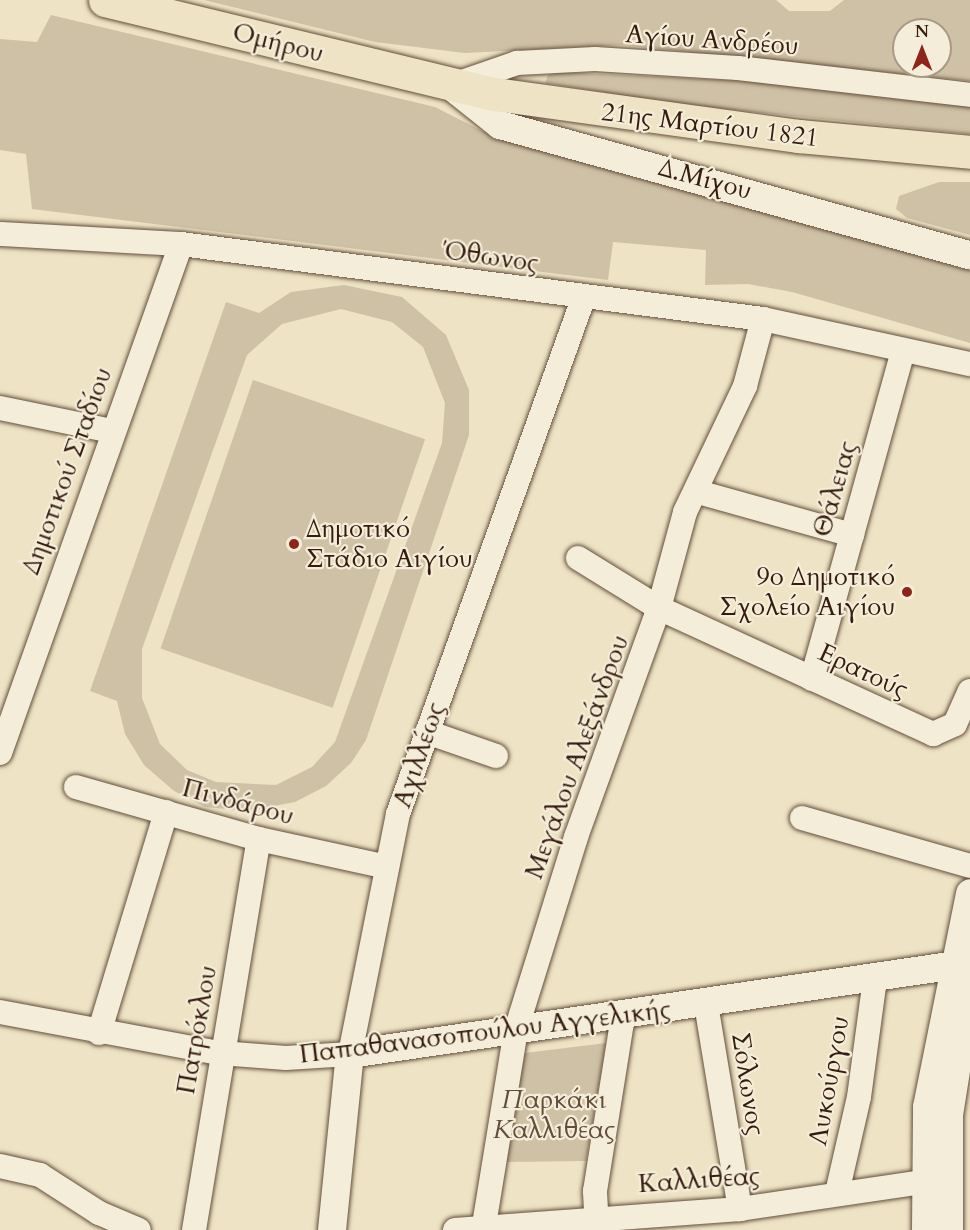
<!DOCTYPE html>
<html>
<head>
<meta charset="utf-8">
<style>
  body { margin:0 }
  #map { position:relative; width:970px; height:1230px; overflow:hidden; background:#eee3c4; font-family:Cardo,serif }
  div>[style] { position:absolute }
  .green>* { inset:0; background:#cfc1a5; transform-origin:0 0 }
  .roads { filter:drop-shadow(0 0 2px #634e3c) drop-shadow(0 0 2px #634e3c) }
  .minor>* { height:24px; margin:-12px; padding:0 12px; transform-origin:12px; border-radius:12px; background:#f4edd9 }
  .tertiary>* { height:28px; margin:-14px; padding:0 14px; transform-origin:14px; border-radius:14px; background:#f4edd9 }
  .primary>* { height:33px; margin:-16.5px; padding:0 16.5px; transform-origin:16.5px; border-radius:16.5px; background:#eee3c4 }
  .dots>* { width:16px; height:16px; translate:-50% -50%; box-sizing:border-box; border:3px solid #f4edd9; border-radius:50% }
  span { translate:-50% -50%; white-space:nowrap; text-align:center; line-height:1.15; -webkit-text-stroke:4.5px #f4edd9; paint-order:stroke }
  .street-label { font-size:26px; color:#351c0e }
  .poi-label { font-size:26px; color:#351c0e }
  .left { translate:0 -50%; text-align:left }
  .right { translate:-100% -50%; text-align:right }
  .park-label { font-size:26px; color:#634e3b; font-style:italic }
  .north { position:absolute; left:892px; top:18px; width:60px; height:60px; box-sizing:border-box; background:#f4edd9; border:2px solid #a89988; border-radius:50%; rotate:0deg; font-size:16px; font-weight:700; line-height:24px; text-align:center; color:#351c0e }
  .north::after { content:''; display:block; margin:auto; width:21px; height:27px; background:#8f2418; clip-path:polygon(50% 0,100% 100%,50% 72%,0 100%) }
</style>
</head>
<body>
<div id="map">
  <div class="green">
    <i style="clip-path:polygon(evenodd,204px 0,776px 0,789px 11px,830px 11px,844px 0,970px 0,970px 81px,623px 45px,465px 53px,375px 42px,204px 0,904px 30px,940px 30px,940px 66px,904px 66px,904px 30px)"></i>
    <i style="clip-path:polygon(51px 15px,435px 107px,496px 138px,970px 264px,970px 343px,792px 292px,748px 284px,705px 285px,706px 250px,613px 242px,608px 280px,32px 209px,26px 154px,0 150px,0 39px,37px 42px)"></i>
    <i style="clip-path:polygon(558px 72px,789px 83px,970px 101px,970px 134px,677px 104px,545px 83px,548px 75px)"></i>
    <i style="clip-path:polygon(939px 182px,970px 182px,970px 235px,907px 218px,896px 209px,899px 196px)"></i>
    <i style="clip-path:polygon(evenodd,344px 285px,402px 297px,446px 335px,469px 390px,469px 435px,366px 740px,351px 763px,326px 786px,295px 802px,247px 811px,205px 807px,174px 791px,144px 765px,125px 734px,117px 701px,90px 691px,226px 302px,259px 313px,291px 292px,344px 285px,341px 309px,392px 322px,423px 347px,445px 403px,442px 443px,335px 742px,312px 767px,276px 785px,216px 782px,187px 770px,160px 744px,142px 698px,142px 649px,247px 355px,282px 324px,341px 309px)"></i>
    <i style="left:253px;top:380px;width:182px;height:284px;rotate:19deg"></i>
    <i style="clip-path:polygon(606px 1043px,586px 1161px,506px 1162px,525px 1053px)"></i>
  </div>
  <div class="roads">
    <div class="minor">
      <i style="left:453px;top:85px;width:68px;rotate:-19deg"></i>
      <i style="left:517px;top:63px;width:78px;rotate:-2.9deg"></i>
      <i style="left:595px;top:59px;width:143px;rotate:3.6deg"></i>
      <i style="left:738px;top:68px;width:234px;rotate:6.6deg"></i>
      <i style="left:0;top:234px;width:181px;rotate:3.2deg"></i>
      <i style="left:181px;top:244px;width:587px;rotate:7.34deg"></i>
      <i style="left:763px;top:319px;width:212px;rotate:12.3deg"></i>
      <i style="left:0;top:408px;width:114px;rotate:11.6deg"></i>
      <i style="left:698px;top:492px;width:160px;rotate:15.6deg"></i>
      <i style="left:578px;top:558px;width:95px;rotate:31.7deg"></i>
      <i style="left:659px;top:608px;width:302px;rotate:24.7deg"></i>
      <i style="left:933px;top:734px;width:24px;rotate:-24deg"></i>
      <i style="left:955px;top:724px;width:36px;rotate:-66deg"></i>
      <i style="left:812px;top:679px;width:341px;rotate:-74.5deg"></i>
      <i style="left:427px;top:732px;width:73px;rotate:19.2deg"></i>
      <i style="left:0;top:753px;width:540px;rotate:-70.42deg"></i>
      <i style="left:76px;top:787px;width:190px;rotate:15.9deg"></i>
      <i style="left:259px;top:839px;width:131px;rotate:12.3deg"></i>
      <i style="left:802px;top:818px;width:175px;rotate:15.9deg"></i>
      <i style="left:706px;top:1004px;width:208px;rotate:80.6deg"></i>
      <i style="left:0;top:1012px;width:224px;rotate:10.6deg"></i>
      <i style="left:220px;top:1053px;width:66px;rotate:4.3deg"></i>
      <i style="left:286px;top:1058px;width:64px;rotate:-3.6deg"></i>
      <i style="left:350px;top:1054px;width:245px;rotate:-78.7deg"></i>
      <i style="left:398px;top:814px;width:547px;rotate:-70.24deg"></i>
      <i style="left:99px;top:1033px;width:231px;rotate:-73.1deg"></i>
      <i style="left:0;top:1166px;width:41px;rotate:12.7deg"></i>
      <i style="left:40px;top:1175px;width:70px;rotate:32.8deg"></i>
      <i style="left:99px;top:1213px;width:43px;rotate:23deg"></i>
      <i style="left:837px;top:1193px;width:98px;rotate:-77.1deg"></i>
      <i style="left:859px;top:1097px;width:120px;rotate:-82.3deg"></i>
      <i style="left:484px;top:1225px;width:198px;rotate:-80.7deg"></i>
      <i style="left:516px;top:1030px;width:202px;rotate:-72.7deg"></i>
      <i style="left:576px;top:837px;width:244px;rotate:-70.1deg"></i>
      <i style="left:659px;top:608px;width:99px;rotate:-74.8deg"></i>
      <i style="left:685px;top:512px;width:140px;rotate:-64.5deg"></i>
      <i style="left:745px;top:386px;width:69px;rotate:-75deg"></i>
      <i style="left:194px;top:1230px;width:396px;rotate:-80.6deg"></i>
      <i style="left:455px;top:1230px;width:286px;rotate:-4.2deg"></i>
      <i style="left:740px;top:1209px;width:206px;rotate:-8.4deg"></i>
      <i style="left:597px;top:1230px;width:39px;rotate:-93deg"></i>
      <i style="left:595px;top:1191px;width:177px;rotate:-80.9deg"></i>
    </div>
    <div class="tertiary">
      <i style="left:451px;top:86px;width:63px;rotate:38.5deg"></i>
      <i style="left:500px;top:125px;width:488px;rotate:15.5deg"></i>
      <i style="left:332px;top:1230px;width:177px;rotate:-84.2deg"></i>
      <i style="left:350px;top:1054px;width:627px;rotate:-8.35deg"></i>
      <i style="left:926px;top:1230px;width:123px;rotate:-89.5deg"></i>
      <i style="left:927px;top:1107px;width:218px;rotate:-78.6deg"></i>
      <i style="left:949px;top:1230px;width:115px;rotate:-90deg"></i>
      <i style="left:949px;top:1115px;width:134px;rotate:-81deg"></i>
    </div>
    <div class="primary">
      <i style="left:105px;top:0;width:401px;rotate:13.6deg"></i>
      <i style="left:495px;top:94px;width:307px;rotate:7.9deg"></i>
      <i style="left:799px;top:136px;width:172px;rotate:5.3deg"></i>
    </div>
  </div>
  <div class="dots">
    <i style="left:294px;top:544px;background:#8f2418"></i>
    <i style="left:907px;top:592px;background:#8f2418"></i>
  </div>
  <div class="street-label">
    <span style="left:712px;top:40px;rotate:4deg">Αγίου Ανδρέου</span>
    <span style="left:278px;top:43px;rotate:14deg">Ομήρου</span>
    <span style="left:710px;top:125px;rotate:7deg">21ης Μαρτίου 1821</span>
    <span style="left:705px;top:179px;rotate:15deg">Δ.Μίχου</span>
    <span style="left:491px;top:257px;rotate:8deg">Όθωνος</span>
    <span style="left:67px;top:471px;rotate:-70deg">Δημοτικού Σταδίου</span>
    <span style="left:835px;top:489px;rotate:-74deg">Θάλειας</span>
    <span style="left:863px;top:671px;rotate:25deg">Ερατούς</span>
    <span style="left:419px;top:755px;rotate:-71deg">Αχιλλέως</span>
    <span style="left:577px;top:757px;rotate:-70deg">Μεγάλου Αλεξάνδρου</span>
    <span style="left:238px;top:802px;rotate:15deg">Πινδάρου</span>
    <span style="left:197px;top:1030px;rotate:-80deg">Πατρόκλου</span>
    <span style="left:485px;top:1032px;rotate:-7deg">Παπαθανασοπούλου Αγγελικής</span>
    <span style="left:829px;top:1081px;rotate:-80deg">Λυκούργου</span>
    <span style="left:748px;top:1084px;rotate:81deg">Σόλωνος</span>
    <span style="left:699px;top:1180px;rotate:-4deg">Καλλιθέας</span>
  </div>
  <div class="poi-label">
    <span class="left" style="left:306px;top:544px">Δημοτικό<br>Στάδιο Αιγίου</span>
    <span class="right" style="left:895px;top:592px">9ο Δημοτικό<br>Σχολείο Αιγίου</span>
  </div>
  <div class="park-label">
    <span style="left:554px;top:1115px">Παρκάκι<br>Καλλιθέας</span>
  </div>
  <div class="north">N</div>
</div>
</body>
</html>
